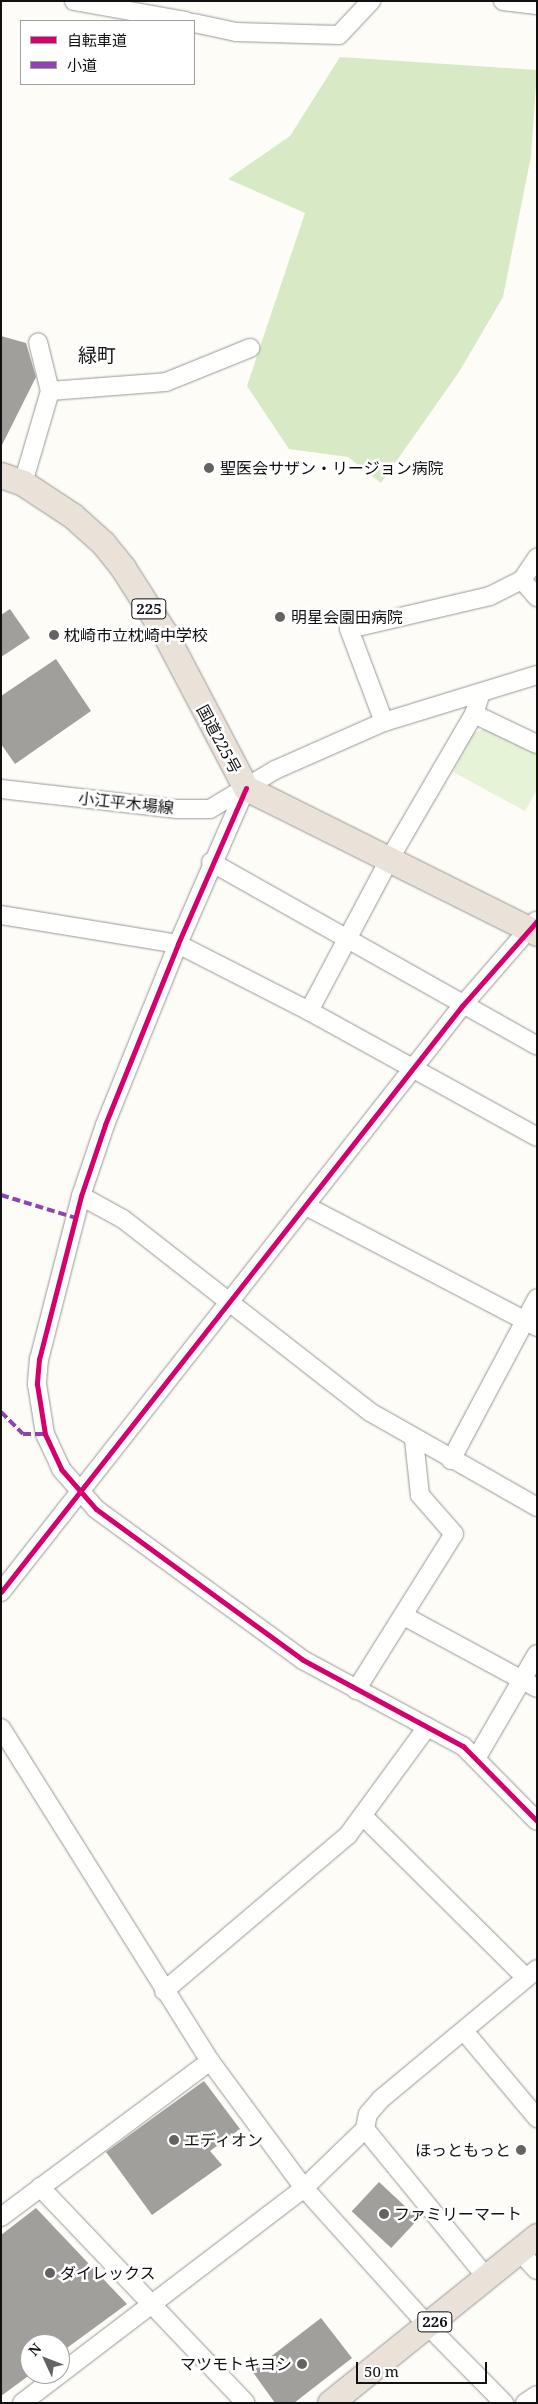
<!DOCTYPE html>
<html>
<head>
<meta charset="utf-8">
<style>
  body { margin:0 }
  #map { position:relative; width:538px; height:2404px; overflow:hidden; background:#fdfcf7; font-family:"Noto Serif","Noto Sans JP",serif }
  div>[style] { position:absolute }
  .green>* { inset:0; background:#e7f3d7 }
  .forest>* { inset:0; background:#d8eac5 }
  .building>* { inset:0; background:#a19f9c; transform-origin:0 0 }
  .roads { filter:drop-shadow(0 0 1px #979795) drop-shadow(0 0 1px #979795) }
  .minor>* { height:18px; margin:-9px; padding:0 9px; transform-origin:9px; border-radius:9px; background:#fffffe }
  .highway>* { height:25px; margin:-12.5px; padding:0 12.5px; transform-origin:12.5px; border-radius:12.5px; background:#eae1d8 }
  .quiet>* { height:4px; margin-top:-2px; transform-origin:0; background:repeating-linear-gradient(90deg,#8e44ad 0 8px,transparent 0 12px) }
  .cycleway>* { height:5px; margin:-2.5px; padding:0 2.5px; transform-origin:2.5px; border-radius:2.5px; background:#d6006c }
  .dots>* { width:14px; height:14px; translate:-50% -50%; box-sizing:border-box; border:2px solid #fff; border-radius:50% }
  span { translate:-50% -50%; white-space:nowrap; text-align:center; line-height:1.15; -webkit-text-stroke:5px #fff; paint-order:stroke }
  .shield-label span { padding:1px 4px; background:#fff; border:1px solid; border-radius:4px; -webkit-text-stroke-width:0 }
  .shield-label { font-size:15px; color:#111; font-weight:700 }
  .poi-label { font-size:16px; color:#111 }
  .left { translate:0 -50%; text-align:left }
  .right { translate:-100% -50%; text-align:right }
  .street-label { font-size:16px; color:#111 }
  .quarter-label { font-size:19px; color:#111 }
  .frame { position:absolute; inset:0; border:2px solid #111; pointer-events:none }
  .legend { position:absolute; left:20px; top:20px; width:175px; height:65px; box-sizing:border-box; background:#fff; border:1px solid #a0a0a0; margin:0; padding:6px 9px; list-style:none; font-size:15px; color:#111 }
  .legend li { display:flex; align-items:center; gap:10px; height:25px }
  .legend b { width:25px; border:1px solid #a0a0a0 }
  .north { position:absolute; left:20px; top:2334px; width:50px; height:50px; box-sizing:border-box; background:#fff; border:1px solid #a0a0a0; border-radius:50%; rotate:313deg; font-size:14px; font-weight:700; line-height:20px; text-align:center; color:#111 }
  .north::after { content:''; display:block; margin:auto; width:18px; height:22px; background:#646362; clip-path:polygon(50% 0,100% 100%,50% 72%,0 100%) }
  .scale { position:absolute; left:356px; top:2362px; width:131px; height:22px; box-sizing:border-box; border:2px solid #111; border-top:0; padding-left:6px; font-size:15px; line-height:18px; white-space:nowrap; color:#111; -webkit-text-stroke:4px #fff; paint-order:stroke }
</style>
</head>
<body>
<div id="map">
  <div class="green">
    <i style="clip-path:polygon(488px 728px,537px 755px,537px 790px,525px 811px,453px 772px,473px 733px)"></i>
  </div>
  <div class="forest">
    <i style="clip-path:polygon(340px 57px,537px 70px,531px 156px,503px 297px,459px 372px,381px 483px,348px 457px,289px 449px,247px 386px,305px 213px,228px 179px,290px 136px)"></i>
  </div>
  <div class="building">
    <i style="clip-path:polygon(1px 336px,26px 343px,36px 377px,1px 447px)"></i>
    <i style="clip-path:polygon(10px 609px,30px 638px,1px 657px,1px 615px)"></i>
    <i style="clip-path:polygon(56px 659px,91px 711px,15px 764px,1px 744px,1px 696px)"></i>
    <i style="clip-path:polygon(204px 2081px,240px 2129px,210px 2151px,222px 2165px,152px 2215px,106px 2152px)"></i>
    <i style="left:379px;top:2182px;width:54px;height:40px;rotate:43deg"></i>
    <i style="clip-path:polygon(36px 2208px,127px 2304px,60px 2353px,60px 2344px,30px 2344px,31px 2374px,1px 2396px,1px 2235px)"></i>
    <i style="clip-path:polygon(321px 2318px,352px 2358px,294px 2403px,275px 2403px,252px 2371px)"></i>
  </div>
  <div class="roads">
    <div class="minor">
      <i style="left:74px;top:1px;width:114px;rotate:10.1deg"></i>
      <i style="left:503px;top:1px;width:34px;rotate:7deg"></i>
      <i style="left:194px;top:23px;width:43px;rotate:12.1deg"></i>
      <i style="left:236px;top:32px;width:103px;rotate:1.7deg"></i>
      <i style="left:339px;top:35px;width:47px;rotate:-46.7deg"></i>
      <i style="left:50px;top:391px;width:116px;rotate:-4.4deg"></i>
      <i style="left:166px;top:382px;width:91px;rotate:-22deg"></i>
      <i style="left:23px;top:483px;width:96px;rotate:-73.6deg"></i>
      <i style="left:50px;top:391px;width:50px;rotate:-103.8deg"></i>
      <i style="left:522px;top:580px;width:23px;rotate:49deg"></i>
      <i style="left:474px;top:714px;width:70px;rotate:25.5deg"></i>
      <i style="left:384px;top:722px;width:99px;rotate:-110.6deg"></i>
      <i style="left:349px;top:629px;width:145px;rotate:-13.2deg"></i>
      <i style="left:490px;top:596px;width:36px;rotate:-27deg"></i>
      <i style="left:522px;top:580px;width:27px;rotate:-56deg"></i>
      <i style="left:246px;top:788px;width:170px;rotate:113.6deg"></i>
      <i style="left:178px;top:944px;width:195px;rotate:112deg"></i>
      <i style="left:105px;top:1125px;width:75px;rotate:108.7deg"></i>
      <i style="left:81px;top:1196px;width:168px;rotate:104.4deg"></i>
      <i style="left:39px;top:1359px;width:25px;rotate:95deg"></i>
      <i style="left:37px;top:1384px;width:51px;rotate:80.9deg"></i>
      <i style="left:45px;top:1434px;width:38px;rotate:65deg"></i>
      <i style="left:61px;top:1469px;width:53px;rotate:48.8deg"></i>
      <i style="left:96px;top:1509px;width:256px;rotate:36.1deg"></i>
      <i style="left:303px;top:1660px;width:182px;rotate:28.3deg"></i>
      <i style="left:463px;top:1746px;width:105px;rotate:45.4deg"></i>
      <i style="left:1px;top:789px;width:176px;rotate:6.5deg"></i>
      <i style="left:176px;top:809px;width:34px"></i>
      <i style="left:210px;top:809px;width:76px;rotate:-31deg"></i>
      <i style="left:275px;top:770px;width:119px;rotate:-23.8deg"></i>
      <i style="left:384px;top:722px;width:160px;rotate:-17.1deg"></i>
      <i style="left:211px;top:862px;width:374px;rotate:29.4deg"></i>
      <i style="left:1px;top:915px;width:179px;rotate:9.3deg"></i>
      <i style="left:178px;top:944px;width:147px;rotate:27.1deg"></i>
      <i style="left:309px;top:1011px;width:260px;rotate:28.9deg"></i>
      <i style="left:309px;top:1011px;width:171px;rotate:-62.1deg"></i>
      <i style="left:389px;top:860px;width:169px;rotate:-59.8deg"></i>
      <i style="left:474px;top:714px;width:22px;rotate:-72deg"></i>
      <i style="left:81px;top:1196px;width:48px;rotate:28.7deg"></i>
      <i style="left:123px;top:1219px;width:313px;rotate:38deg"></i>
      <i style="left:370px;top:1412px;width:192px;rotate:29.6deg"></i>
      <i style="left:306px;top:1206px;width:261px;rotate:27.6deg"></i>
      <i style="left:451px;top:1460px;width:183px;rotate:-62deg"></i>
      <i style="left:1px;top:1592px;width:746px;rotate:-51.81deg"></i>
      <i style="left:462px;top:1006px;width:113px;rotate:-49deg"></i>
      <i style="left:404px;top:1616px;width:151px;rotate:28.4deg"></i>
      <i style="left:356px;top:1690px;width:184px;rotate:-57.9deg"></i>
      <i style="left:454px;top:1534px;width:52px;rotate:-131.1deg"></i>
      <i style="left:420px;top:1495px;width:55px;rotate:-96.2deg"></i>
      <i style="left:1px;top:1728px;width:393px;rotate:57.9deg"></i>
      <i style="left:210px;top:2061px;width:158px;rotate:53.5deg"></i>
      <i style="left:304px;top:2188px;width:187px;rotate:48deg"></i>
      <i style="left:429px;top:2327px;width:107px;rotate:45.4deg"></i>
      <i style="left:477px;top:1757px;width:119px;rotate:-59.8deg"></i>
      <i style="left:364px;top:1817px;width:228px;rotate:44.8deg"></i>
      <i style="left:164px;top:1991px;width:241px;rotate:-40.3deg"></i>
      <i style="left:348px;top:1835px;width:134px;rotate:-53.8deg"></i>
      <i style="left:464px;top:2031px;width:114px;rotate:50deg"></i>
      <i style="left:365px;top:2129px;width:193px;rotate:50.7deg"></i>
      <i style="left:40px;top:2187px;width:298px;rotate:46.4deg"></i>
      <i style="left:1px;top:2217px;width:261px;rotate:-36.7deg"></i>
      <i style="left:519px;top:2251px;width:26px;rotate:47deg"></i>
      <i style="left:22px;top:2403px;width:355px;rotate:-37.3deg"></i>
      <i style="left:304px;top:2188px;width:85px;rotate:-44deg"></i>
      <i style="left:365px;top:2129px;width:15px;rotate:-79deg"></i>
      <i style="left:368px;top:2114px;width:20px;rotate:-49deg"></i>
      <i style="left:381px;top:2099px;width:203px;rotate:-39.8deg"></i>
      <i style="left:525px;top:2403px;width:14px;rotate:-34deg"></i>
    </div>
    <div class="highway">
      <i style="left:1px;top:475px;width:23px;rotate:20deg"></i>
      <i style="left:23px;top:483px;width:60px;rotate:33.4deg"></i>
      <i style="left:73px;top:516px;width:40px;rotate:42deg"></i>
      <i style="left:103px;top:543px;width:32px;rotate:51deg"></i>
      <i style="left:123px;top:568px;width:78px;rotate:57.5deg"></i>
      <i style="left:165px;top:634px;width:174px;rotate:62.3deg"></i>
      <i style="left:246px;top:788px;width:325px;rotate:26.5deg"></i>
      <i style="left:330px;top:2403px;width:266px;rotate:-38.9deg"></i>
    </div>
  </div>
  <div class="quiet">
    <i style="left:1px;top:1195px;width:78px;rotate:17deg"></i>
    <i style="left:1px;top:1412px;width:31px;rotate:45deg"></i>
    <i style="left:23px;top:1434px;width:22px"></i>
  </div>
  <div class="cycleway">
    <i style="left:246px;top:788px;width:170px;rotate:113.6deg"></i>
    <i style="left:178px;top:944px;width:195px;rotate:112deg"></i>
    <i style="left:105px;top:1125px;width:75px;rotate:108.7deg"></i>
    <i style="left:81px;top:1196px;width:168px;rotate:104.4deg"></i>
    <i style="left:39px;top:1359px;width:25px;rotate:95deg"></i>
    <i style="left:37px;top:1384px;width:51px;rotate:80.9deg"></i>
    <i style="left:45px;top:1434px;width:38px;rotate:65deg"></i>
    <i style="left:61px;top:1469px;width:53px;rotate:48.8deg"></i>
    <i style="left:96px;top:1509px;width:256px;rotate:36.1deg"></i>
    <i style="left:303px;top:1660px;width:182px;rotate:28.3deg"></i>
    <i style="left:463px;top:1746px;width:105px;rotate:45.4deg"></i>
    <i style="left:1px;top:1592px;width:746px;rotate:-51.81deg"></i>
    <i style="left:462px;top:1006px;width:113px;rotate:-48.6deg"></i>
  </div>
  <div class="dots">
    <i style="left:209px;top:468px;background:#646362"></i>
    <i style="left:280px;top:617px;background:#646362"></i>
    <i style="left:54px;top:635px;background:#646362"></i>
    <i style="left:174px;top:2140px;background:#646362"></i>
    <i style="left:521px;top:2150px;background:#646362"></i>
    <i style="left:384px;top:2214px;background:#646362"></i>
    <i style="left:50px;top:2273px;background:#646362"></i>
    <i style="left:302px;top:2364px;background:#646362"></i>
  </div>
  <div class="shield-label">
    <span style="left:149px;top:609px">225</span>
    <span style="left:435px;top:2322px">226</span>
  </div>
  <div class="poi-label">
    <span class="left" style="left:220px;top:468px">聖医会サザン・リージョン病院</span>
    <span class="left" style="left:291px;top:617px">明星会園田病院</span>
    <span class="left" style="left:64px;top:635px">枕崎市立枕崎中学校</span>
    <span class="left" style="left:184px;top:2140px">エディオン</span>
    <span class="right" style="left:511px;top:2150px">ほっともっと</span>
    <span class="left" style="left:394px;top:2214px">ファミリーマート</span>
    <span class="left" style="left:60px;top:2273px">ダイレックス</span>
    <span class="right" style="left:292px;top:2364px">マツモトキヨシ</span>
  </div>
  <div class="street-label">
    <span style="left:219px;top:739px;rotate:62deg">国道225号</span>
    <span style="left:126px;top:803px;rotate:6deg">小江平木場線</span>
  </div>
  <div class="quarter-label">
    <span style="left:97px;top:356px">緑町</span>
  </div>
  <div class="frame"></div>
  <ul class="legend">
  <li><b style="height:6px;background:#d6006c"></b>自転車道</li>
  <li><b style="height:6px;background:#8e44ad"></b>小道</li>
  </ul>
  <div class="north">N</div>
  <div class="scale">50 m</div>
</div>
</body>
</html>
